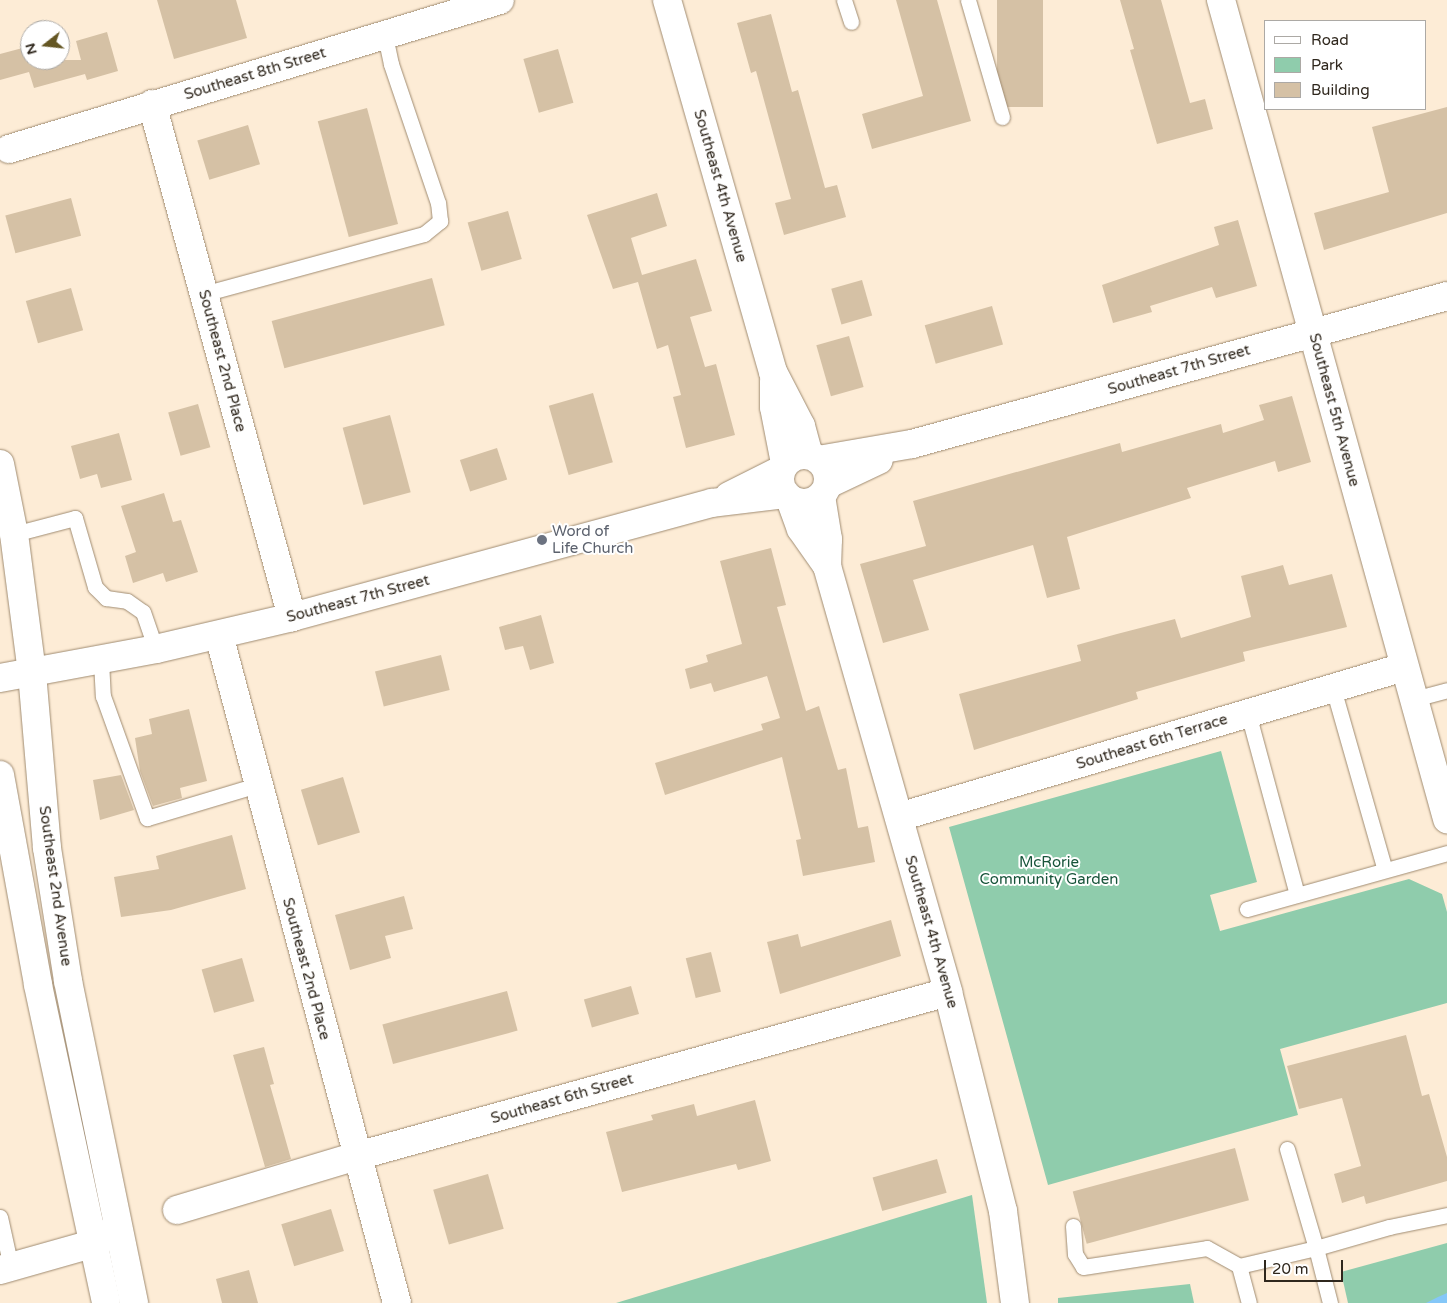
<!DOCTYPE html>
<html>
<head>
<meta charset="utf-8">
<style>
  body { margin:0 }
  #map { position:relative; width:1447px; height:1303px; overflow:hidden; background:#fdecd6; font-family:"Varela Round",sans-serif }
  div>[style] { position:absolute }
  .green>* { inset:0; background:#8fccac }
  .water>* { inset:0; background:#85c7f8 }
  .building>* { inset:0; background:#d5c1a5; transform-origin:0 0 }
  .roads { filter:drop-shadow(0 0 1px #a08c72) drop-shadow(0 0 1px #a08c72) }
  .lane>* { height:15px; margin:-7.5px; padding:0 7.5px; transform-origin:7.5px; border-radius:7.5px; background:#fff }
  .street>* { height:28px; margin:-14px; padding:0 14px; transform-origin:14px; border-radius:14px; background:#fff }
  .secondary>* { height:28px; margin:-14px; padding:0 14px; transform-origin:14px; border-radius:14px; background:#fff }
  .secondary>.ring { margin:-14px; padding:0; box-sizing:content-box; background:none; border:28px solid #fff; border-radius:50% }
  .dots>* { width:14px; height:14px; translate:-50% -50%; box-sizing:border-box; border:2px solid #fff; border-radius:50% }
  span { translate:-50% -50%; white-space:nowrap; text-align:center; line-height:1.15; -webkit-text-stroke:4px #fff; paint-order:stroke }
  .street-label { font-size:15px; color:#2f271d }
  .worship-label { font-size:15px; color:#5b616d }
  .left { translate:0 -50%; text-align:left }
  .park-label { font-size:15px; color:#17543a }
  .legend { position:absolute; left:1264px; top:20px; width:162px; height:90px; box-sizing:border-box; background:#fff; border:1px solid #aca9a5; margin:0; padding:6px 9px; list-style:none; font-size:15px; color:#2f271d }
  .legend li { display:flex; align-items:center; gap:10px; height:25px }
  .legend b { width:25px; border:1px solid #aca9a5 }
  .north { position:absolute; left:20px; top:20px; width:50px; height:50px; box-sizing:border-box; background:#fff; border:1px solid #aca9a5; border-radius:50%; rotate:254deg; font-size:14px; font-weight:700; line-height:20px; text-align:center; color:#2f271d }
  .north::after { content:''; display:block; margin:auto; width:18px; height:22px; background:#645623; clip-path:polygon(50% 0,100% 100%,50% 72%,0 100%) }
  .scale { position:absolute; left:1264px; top:1260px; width:79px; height:22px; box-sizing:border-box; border:2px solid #2f271d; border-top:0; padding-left:6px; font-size:15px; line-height:18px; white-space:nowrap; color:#2f271d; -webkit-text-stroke:4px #fff; paint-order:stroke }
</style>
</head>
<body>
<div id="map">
  <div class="green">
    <i style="clip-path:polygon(1221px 751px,1257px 882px,1210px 895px,1220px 931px,1409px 879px,1442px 894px,1447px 912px,1447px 1003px,1280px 1049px,1298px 1115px,1048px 1185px,949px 827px)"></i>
    <i style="clip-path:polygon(972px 1195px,987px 1303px,616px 1303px)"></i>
    <i style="clip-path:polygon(1447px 1243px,1447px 1303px,1348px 1303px,1341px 1272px)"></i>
    <i style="clip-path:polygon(1190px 1284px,1194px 1303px,1058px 1303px,1058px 1298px)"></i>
  </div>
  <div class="water">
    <i style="clip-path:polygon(1447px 1293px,1447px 1303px,1426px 1303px,1438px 1297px)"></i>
  </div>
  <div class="building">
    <i style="clip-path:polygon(157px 0,236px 0,247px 38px,174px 59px)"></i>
    <i style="clip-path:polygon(896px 0,937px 0,971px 121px,872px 149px,862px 114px,923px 96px)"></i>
    <i style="left:997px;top:0;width:46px;height:107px"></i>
    <i style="clip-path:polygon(1120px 0,1161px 0,1190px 103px,1205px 99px,1213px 129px,1157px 144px,1130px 50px,1134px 49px)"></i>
    <i style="clip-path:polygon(771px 14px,792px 92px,798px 90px,825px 188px,837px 185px,846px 217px,784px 235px,775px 203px,791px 199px,756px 71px,751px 73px,737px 23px)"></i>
    <i style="clip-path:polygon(107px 32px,118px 71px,87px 80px,85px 74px,34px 88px,29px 72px,0 80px,0 54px,30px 46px,30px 60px,81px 60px,76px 41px)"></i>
    <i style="left:558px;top:49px;width:56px;height:36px;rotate:74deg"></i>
    <i style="clip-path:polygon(1447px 107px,1447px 213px,1324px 250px,1314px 213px,1389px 192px,1372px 127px)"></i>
    <i style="left:367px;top:108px;width:120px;height:51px;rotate:75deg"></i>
    <i style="left:248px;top:125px;width:41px;height:53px;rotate:73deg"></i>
    <i style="clip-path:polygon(657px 193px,667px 226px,631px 238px,642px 275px,696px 259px,712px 311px,690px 317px,705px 367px,716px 364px,735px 435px,686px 448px,673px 397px,681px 395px,668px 345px,657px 349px,638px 282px,613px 289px,587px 215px)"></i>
    <i style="left:71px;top:198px;width:39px;height:68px;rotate:75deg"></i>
    <i style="left:508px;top:211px;width:50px;height:42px;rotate:74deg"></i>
    <i style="clip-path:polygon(1238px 220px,1257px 286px,1216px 298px,1212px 287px,1150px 306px,1152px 312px,1113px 323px,1102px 285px,1219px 245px,1214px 227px)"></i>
    <i style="left:432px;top:278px;width:49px;height:166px;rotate:75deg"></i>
    <i style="left:862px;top:280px;width:37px;height:32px;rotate:74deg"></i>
    <i style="left:71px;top:288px;width:44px;height:47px;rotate:74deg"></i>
    <i style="left:992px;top:306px;width:40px;height:70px;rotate:74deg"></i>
    <i style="left:849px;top:336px;width:53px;height:34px;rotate:74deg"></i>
    <i style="left:593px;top:393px;width:72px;height:46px;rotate:74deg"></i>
    <i style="clip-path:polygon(1292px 396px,1311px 462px,1278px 472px,1275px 461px,1187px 488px,1191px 498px,1067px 537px,1080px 589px,1047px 598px,1033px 545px,913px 580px,929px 630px,883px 643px,860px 564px,926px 546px,913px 501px,1120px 443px,1122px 452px,1221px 424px,1223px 433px,1264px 420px,1259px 405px)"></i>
    <i style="left:198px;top:404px;width:45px;height:31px;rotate:74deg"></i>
    <i style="left:390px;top:415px;width:80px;height:49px;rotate:75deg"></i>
    <i style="clip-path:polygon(119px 433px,132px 480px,101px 488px,97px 474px,80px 479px,71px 446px)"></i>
    <i style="left:497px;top:448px;width:33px;height:39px;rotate:72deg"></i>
    <i style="clip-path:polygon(164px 493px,173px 522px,181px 520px,198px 572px,166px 582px,163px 573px,133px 583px,125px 556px,136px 552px,121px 506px)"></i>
    <i style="clip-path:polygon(771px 548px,786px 605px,777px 607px,806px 711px,819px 706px,838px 770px,846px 768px,858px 828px,868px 826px,875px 862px,803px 876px,796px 840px,801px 839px,782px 757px,665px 795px,655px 763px,763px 730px,761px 724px,780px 718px,767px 676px,714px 692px,711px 683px,690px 689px,685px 669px,708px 662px,706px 655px,742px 644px,720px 561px)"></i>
    <i style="clip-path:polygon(1283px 565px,1289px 585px,1332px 574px,1347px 627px,1243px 652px,1245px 661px,1136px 692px,1138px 699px,974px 750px,959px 694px,1081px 661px,1077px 645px,1117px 634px,1175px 619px,1181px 638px,1251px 617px,1241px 576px)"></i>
    <i style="clip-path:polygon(541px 615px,554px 663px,530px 670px,523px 646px,505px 650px,499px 627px)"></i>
    <i style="left:441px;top:655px;width:36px;height:68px;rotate:76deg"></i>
    <i style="clip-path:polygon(189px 709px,207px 781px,180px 788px,182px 798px,153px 806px,140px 771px,135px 738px,152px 734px,149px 719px)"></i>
    <i style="clip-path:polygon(121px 775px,134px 810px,100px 820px,93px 780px)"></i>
    <i style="left:343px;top:777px;width:58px;height:44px;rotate:73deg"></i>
    <i style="clip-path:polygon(232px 835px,246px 889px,171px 910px,121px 917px,114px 877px,159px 869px,156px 856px)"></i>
    <i style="clip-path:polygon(404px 896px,413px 929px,385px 936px,391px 958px,350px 970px,335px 915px)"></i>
    <i style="clip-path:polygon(891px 920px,901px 956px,780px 994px,767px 942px,798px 934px,801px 947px)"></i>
    <i style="left:711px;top:952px;width:41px;height:26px;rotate:76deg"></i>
    <i style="left:242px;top:958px;width:45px;height:42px;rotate:74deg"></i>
    <i style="left:631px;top:986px;width:29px;height:49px;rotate:74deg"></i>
    <i style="left:507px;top:991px;width:41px;height:129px;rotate:75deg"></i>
    <i style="clip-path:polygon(1406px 1035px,1422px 1096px,1429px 1094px,1447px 1157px,1447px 1181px,1366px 1204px,1364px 1196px,1342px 1203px,1334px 1174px,1361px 1166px,1342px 1098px,1299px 1109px,1287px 1066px)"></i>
    <i style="clip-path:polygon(264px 1047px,274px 1084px,270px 1085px,291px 1159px,265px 1167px,233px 1055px)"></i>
    <i style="clip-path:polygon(755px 1100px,771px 1161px,738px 1170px,736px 1164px,622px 1192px,606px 1132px,653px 1120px,651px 1115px,694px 1104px,697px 1116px)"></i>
    <i style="left:1235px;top:1148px;width:54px;height:168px;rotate:75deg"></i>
    <i style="left:937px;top:1159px;width:35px;height:67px;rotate:74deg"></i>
    <i style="left:488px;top:1174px;width:57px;height:57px;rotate:74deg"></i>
    <i style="left:331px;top:1209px;width:44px;height:52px;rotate:73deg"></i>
    <i style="clip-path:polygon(249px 1270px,258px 1303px,222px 1303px,216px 1279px)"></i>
  </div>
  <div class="roads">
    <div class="lane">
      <i style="left:844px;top:0;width:23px;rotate:72deg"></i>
      <i style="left:968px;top:0;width:122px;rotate:73.8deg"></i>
      <i style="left:203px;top:294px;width:229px;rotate:-15.2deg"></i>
      <i style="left:424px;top:234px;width:21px;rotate:-39deg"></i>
      <i style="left:440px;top:221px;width:18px;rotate:-96deg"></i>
      <i style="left:438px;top:203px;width:147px;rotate:-108.7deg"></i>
      <i style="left:391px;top:64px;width:30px;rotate:-102deg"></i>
      <i style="left:14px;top:534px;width:63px;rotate:-14.7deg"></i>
      <i style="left:75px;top:518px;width:72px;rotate:73.8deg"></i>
      <i style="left:95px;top:587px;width:16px;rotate:45deg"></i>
      <i style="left:106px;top:598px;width:21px;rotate:8deg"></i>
      <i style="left:127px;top:601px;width:19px;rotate:35deg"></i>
      <i style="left:143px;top:612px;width:39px;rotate:71deg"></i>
      <i style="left:101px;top:661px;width:35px;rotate:87deg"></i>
      <i style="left:103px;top:696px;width:130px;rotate:70.2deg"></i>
      <i style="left:147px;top:818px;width:115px;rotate:-16.7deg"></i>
      <i style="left:1333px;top:688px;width:189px;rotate:74.1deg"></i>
      <i style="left:1414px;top:699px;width:34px;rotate:-15deg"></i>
      <i style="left:1248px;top:713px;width:188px;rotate:74.9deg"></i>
      <i style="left:1247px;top:909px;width:208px;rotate:-15.6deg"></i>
      <i style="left:1287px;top:1149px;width:103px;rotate:73.7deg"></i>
      <i style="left:1316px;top:1248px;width:76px;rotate:-16deg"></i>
      <i style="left:1389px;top:1227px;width:59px;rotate:-11.7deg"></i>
      <i style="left:0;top:1217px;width:51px;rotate:77.6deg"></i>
      <i style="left:1073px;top:1226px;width:28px;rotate:86deg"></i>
      <i style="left:1075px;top:1254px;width:15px;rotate:58deg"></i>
      <i style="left:1083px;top:1267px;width:125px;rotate:-8.7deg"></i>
      <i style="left:1207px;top:1248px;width:37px;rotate:29deg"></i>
      <i style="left:1239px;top:1266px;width:79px;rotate:-13.2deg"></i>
      <i style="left:1316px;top:1248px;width:57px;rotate:75.7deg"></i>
      <i style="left:1239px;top:1266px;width:38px;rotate:75deg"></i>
    </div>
    <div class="street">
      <i style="left:1221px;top:0;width:850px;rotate:74.57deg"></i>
      <i style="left:152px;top:104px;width:532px;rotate:74.74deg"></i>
      <i style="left:9px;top:149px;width:513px;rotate:-16.88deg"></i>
      <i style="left:819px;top:460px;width:94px;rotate:-9.8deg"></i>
      <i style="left:912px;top:444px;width:555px;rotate:-15.46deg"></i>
      <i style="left:828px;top:484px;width:56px;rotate:-25.2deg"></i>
      <i style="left:729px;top:496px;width:58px;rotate:-26.6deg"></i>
      <i style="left:219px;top:635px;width:691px;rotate:75.08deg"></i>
      <i style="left:0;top:678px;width:159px;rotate:-10.5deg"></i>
      <i style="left:156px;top:649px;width:140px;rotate:-13.2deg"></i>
      <i style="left:292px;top:617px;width:435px;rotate:-15.2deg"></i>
      <i style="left:712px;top:503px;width:74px;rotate:-7deg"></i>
      <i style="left:899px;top:817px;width:527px;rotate:-16.54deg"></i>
      <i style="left:177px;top:1210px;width:188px;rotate:-16.7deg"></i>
      <i style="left:357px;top:1156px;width:613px;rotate:-15.51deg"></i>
      <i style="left:0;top:1270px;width:96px;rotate:-15.8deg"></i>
      <i style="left:92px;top:1244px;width:25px;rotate:-34deg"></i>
    </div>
    <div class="secondary">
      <i style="left:667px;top:0;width:387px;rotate:74.1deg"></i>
      <i style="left:773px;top:372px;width:61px;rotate:62.6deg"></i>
      <i style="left:801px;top:426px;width:30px;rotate:75deg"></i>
      <i style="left:774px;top:381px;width:26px;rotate:90deg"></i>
      <i style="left:774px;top:407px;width:57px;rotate:78.9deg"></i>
      <i class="ring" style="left:780px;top:455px;width:20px;height:20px"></i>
      <i style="left:0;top:464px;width:71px;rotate:78.7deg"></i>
      <i style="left:14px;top:534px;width:140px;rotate:82.6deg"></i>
      <i style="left:32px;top:673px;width:176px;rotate:85.1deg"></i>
      <i style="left:47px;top:848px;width:135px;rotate:81deg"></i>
      <i style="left:68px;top:981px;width:329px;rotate:78.4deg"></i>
      <i style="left:821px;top:496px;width:44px;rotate:80.8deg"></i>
      <i style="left:828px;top:539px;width:27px;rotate:92deg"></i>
      <i style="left:827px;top:566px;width:443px;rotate:74.1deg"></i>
      <i style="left:948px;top:992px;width:226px;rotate:75.9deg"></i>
      <i style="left:1003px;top:1211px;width:93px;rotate:82.6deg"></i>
      <i style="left:790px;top:499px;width:32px;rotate:70deg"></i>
      <i style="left:801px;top:529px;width:45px;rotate:54.9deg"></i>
      <i style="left:0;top:775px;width:213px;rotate:79.7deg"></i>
      <i style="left:38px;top:985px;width:325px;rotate:77.9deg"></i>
    </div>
  </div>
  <div class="dots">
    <i style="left:542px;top:540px;background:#6b7280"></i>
  </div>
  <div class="street-label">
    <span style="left:255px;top:74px;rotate:-17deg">Southeast 8th Street</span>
    <span style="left:720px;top:186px;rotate:74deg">Southeast 4th Avenue</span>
    <span style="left:222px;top:361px;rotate:75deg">Southeast 2nd Place</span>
    <span style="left:1179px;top:370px;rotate:-16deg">Southeast 7th Street</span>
    <span style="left:1334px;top:410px;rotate:75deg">Southeast 5th Avenue</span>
    <span style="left:358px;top:599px;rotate:-15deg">Southeast 7th Street</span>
    <span style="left:1152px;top:742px;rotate:-17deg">Southeast 6th Terrace</span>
    <span style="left:55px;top:886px;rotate:82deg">Southeast 2nd Avenue</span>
    <span style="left:931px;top:932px;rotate:74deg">Southeast 4th Avenue</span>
    <span style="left:306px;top:969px;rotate:75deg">Southeast 2nd Place</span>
    <span style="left:562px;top:1099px;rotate:-16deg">Southeast 6th Street</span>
  </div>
  <div class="worship-label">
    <span class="left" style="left:552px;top:540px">Word of<br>Life Church</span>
  </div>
  <div class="park-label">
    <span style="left:1049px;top:871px">McRorie<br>Community Garden</span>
  </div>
  <ul class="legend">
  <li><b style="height:6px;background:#fff"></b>Road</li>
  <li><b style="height:14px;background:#8fccac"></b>Park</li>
  <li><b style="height:14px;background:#d5c1a5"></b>Building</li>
  </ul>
  <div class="north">N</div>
  <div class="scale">20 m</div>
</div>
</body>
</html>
